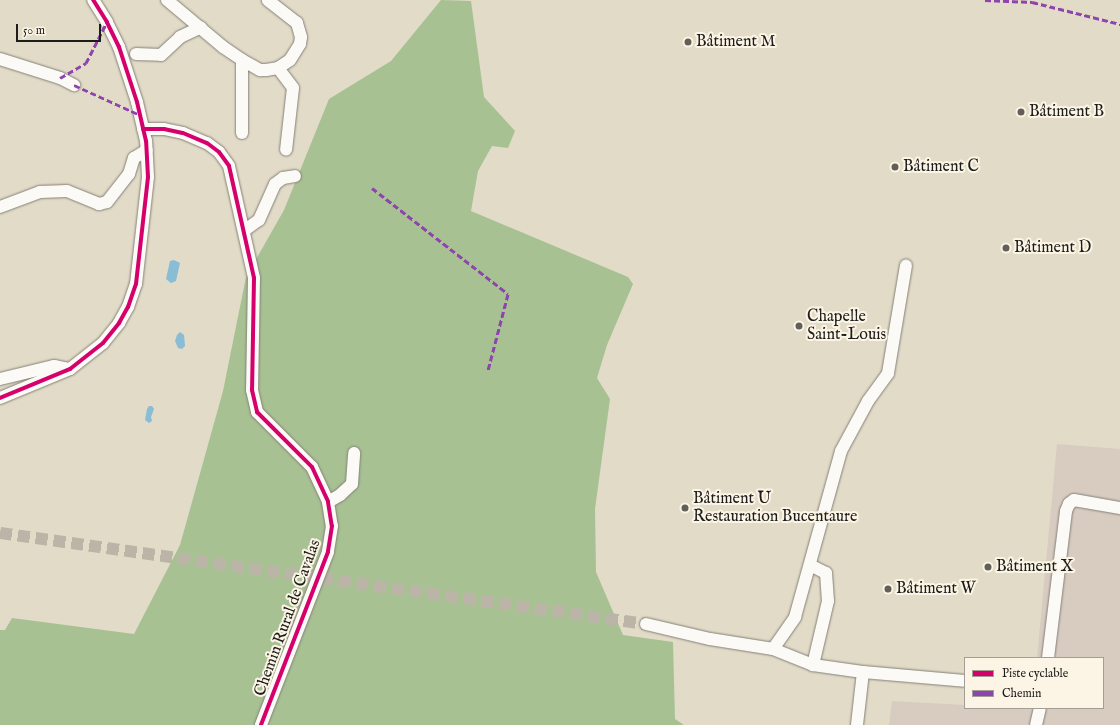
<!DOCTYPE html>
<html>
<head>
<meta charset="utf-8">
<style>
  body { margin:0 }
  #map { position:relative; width:1120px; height:725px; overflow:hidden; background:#e2dbc8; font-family:"IM FELL English",serif }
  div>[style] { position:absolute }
  .industrial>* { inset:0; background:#d8ccc1 }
  .forest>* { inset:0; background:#a7c193 }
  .water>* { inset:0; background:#89bcd5 }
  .minor-tunnel>* { height:12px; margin-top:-6px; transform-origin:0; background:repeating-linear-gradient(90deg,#bab5a6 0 12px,transparent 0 18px) }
  .roads { filter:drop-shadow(0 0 1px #858178) drop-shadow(0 0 1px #858178) }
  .minor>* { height:12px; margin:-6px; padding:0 6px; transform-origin:6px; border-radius:6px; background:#fbfaf7 }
  .quiet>* { height:3px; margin-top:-1.5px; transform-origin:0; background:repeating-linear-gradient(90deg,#8e44ad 0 6px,transparent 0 9px) }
  .cycleway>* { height:4px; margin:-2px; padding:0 2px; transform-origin:2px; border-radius:2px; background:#d6006c }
  .dots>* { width:11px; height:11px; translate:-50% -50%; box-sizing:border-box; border:2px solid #fcf5e5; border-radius:50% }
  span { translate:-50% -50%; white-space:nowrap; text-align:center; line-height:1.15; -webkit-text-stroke:4px #fcf5e5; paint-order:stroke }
  .poi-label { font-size:16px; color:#1c1c1c }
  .left { translate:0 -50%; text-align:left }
  .street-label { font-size:16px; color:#1c1c1c }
  .legend { position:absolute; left:964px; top:657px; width:140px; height:52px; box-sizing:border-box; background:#fcf5e5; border:1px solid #a29e95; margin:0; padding:5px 7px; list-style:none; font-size:12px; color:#1c1c1c }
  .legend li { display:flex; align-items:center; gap:8px; height:20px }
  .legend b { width:20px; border:1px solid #a29e95 }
  .scale { position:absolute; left:16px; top:24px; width:85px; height:18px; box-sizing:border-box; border:2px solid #1c1c1c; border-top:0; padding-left:5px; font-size:12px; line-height:14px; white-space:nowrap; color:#1c1c1c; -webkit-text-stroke:3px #fcf5e5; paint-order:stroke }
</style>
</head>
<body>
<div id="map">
  <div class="industrial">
    <i style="clip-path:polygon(1057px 444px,1120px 449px,1120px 725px,889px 725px,892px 701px,965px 705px,965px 708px,1103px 708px,1103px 658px,1037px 658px)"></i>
  </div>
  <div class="forest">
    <i style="clip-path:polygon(441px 0,471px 1px,484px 97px,515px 131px,508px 148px,492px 146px,478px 171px,471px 211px,628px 277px,633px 284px,607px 345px,597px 378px,610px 399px,595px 509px,596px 572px,623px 635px,673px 642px,675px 719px,684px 725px,0 725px,0 630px,5px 630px,12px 618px,134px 634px,180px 545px,223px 391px,246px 277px,284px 210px,329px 99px,391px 61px)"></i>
  </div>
  <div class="water">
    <i style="clip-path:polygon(174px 260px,180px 263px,176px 281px,171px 283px,166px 279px,170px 261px)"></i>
    <i style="clip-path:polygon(180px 332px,184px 335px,185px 346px,182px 349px,178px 348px,175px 341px,177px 335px)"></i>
    <i style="clip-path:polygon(149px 406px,152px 406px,154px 409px,151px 417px,152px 421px,149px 423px,145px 420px,147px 409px)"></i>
  </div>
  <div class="minor-tunnel">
    <i style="left:0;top:533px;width:652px;rotate:8.02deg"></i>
  </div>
  <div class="roads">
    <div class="minor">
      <i style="left:167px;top:0;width:73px;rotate:40deg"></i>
      <i style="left:223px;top:47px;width:23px;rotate:34deg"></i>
      <i style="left:242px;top:60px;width:21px;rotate:29deg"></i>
      <i style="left:260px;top:70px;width:6px"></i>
      <i style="left:266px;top:70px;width:12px;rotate:-9deg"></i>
      <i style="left:278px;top:68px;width:14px;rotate:-34deg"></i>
      <i style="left:290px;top:60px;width:19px;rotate:-58deg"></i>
      <i style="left:300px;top:44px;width:7px;rotate:-82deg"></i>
      <i style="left:301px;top:37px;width:15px;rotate:-106deg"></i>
      <i style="left:297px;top:23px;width:37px;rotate:-142deg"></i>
      <i style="left:136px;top:54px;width:25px;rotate:2deg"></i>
      <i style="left:161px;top:55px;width:26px;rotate:-43deg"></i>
      <i style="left:180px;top:37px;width:23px;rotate:-25deg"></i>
      <i style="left:0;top:59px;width:63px;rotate:17.6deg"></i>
      <i style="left:60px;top:78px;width:16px;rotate:27deg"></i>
      <i style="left:242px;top:60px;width:73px;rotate:90deg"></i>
      <i style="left:278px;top:68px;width:25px;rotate:53deg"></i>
      <i style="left:293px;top:88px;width:62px;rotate:96.4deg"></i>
      <i style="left:143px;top:129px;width:21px"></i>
      <i style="left:164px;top:129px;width:19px;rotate:12deg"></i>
      <i style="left:183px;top:133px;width:26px;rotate:23deg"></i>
      <i style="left:207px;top:143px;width:15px;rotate:37deg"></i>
      <i style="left:219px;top:152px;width:17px;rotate:54deg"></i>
      <i style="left:229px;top:166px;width:115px;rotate:77.4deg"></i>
      <i style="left:254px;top:278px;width:112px;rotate:91deg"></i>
      <i style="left:252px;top:390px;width:23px;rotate:77deg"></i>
      <i style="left:257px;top:412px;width:78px;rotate:45deg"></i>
      <i style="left:312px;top:467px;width:38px;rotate:65deg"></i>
      <i style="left:328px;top:502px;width:24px;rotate:81deg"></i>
      <i style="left:332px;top:526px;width:26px;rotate:99deg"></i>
      <i style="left:328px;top:552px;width:186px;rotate:111.2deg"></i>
      <i style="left:0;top:207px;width:43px;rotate:-20.6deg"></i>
      <i style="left:40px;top:192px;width:27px;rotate:-2deg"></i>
      <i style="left:67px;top:191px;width:35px;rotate:22deg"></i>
      <i style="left:99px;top:204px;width:8px;rotate:-14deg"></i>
      <i style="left:107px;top:202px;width:36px;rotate:-52deg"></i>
      <i style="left:129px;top:174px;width:17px;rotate:-73deg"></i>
      <i style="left:134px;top:158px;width:15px;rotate:-32deg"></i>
      <i style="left:245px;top:230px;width:17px;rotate:-36deg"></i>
      <i style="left:259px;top:220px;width:39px;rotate:-66deg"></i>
      <i style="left:275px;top:184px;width:10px;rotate:-37deg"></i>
      <i style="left:283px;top:178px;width:12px;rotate:-9deg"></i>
      <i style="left:0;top:379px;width:56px;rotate:-13.5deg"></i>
      <i style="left:54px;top:366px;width:16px;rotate:11deg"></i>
      <i style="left:0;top:398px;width:76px;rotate:-22.5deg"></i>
      <i style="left:70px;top:369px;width:42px;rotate:-38.2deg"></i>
      <i style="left:103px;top:343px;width:26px;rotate:-51deg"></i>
      <i style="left:119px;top:323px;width:18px;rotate:-61deg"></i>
      <i style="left:128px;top:307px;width:24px;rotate:-71deg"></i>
      <i style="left:136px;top:284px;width:108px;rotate:-83.6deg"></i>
      <i style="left:148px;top:177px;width:36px;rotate:-93deg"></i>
      <i style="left:146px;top:141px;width:40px;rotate:-103deg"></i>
      <i style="left:137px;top:102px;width:58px;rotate:-108.1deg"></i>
      <i style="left:119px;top:47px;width:28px;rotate:-116deg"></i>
      <i style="left:107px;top:22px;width:26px;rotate:-122deg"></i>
      <i style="left:328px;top:502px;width:14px;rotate:-30deg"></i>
      <i style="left:340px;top:495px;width:16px;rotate:-43deg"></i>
      <i style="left:352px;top:484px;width:31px;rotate:-86deg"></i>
      <i style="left:810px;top:565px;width:18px;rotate:27deg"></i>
      <i style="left:826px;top:573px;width:28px;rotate:86deg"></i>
      <i style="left:828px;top:601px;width:66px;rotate:103.2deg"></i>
      <i style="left:813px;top:665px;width:50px;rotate:8deg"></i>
      <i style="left:863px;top:672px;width:53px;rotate:96.5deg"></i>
      <i style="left:646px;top:624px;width:66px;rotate:13.2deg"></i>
      <i style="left:710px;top:639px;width:64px;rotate:9deg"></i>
      <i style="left:773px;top:649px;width:39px;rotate:-55deg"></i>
      <i style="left:795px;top:617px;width:172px;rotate:-74.5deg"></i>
      <i style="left:841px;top:451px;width:57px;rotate:-61.6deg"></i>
      <i style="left:868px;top:401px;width:34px;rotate:-54deg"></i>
      <i style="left:888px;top:373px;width:109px;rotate:-80.5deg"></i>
      <i style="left:773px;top:649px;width:43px;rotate:21.8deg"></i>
      <i style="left:1048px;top:658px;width:148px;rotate:-83deg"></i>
      <i style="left:1066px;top:511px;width:8px;rotate:-67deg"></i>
      <i style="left:1069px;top:504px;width:6px;rotate:-39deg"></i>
      <i style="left:1074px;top:500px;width:47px;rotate:9.9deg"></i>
      <i style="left:863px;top:672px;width:102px;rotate:5deg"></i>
      <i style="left:1036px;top:725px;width:17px;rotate:-77deg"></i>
    </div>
  </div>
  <div class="quiet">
    <i style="left:985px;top:0;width:47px;rotate:2.4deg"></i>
    <i style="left:1032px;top:2px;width:91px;rotate:14deg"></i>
    <i style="left:60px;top:78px;width:30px;rotate:-30deg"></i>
    <i style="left:86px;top:63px;width:46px;rotate:-62.9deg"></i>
    <i style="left:74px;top:85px;width:72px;rotate:24.4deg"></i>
    <i style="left:372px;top:188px;width:172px;rotate:37.9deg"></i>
    <i style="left:508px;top:294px;width:79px;rotate:104.7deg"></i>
  </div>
  <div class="cycleway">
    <i style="left:143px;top:129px;width:21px"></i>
    <i style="left:164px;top:129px;width:19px;rotate:12deg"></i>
    <i style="left:183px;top:133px;width:26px;rotate:23deg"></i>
    <i style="left:207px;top:143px;width:15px;rotate:37deg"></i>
    <i style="left:219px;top:152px;width:17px;rotate:54deg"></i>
    <i style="left:229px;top:166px;width:115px;rotate:77.4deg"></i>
    <i style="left:254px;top:278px;width:112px;rotate:91deg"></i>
    <i style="left:252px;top:390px;width:23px;rotate:77deg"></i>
    <i style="left:257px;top:412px;width:78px;rotate:45deg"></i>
    <i style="left:312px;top:467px;width:38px;rotate:65deg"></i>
    <i style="left:328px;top:502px;width:24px;rotate:81deg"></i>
    <i style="left:332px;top:526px;width:26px;rotate:99deg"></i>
    <i style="left:328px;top:552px;width:186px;rotate:111.2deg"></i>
    <i style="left:0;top:398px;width:76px;rotate:-22.5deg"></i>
    <i style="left:70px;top:369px;width:42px;rotate:-38.2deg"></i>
    <i style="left:103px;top:343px;width:26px;rotate:-51deg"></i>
    <i style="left:119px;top:323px;width:18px;rotate:-61deg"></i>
    <i style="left:128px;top:307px;width:24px;rotate:-71deg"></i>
    <i style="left:136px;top:284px;width:108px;rotate:-83.6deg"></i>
    <i style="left:148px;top:177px;width:36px;rotate:-93deg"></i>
    <i style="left:146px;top:141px;width:40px;rotate:-103deg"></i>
    <i style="left:137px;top:102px;width:58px;rotate:-108.1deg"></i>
    <i style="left:119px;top:47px;width:28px;rotate:-116deg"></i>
    <i style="left:107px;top:22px;width:26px;rotate:-122deg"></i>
  </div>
  <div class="dots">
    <i style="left:688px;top:42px;background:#615f58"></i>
    <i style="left:1021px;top:112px;background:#615f58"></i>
    <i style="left:895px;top:167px;background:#615f58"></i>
    <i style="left:1006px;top:248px;background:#615f58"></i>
    <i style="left:799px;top:326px;background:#615f58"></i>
    <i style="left:685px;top:508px;background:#615f58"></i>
    <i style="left:988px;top:567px;background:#615f58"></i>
    <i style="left:888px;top:589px;background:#615f58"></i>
  </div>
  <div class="poi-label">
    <span class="left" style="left:696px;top:42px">Bâtiment M</span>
    <span class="left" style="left:1029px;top:112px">Bâtiment B</span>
    <span class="left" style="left:903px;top:167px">Bâtiment C</span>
    <span class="left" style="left:1014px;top:248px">Bâtiment D</span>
    <span class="left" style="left:807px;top:326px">Chapelle<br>Saint-Louis</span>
    <span class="left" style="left:693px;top:508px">Bâtiment U<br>Restauration Bucentaure</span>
    <span class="left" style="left:996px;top:567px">Bâtiment X</span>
    <span class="left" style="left:896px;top:589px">Bâtiment W</span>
  </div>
  <div class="street-label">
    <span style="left:288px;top:618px;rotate:-70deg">Chemin Rural de Cavalas</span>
  </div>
  <ul class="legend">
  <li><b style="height:5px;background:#d6006c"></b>Piste cyclable</li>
  <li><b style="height:5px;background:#8e44ad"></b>Chemin</li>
  </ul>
  <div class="scale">50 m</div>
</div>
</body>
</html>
